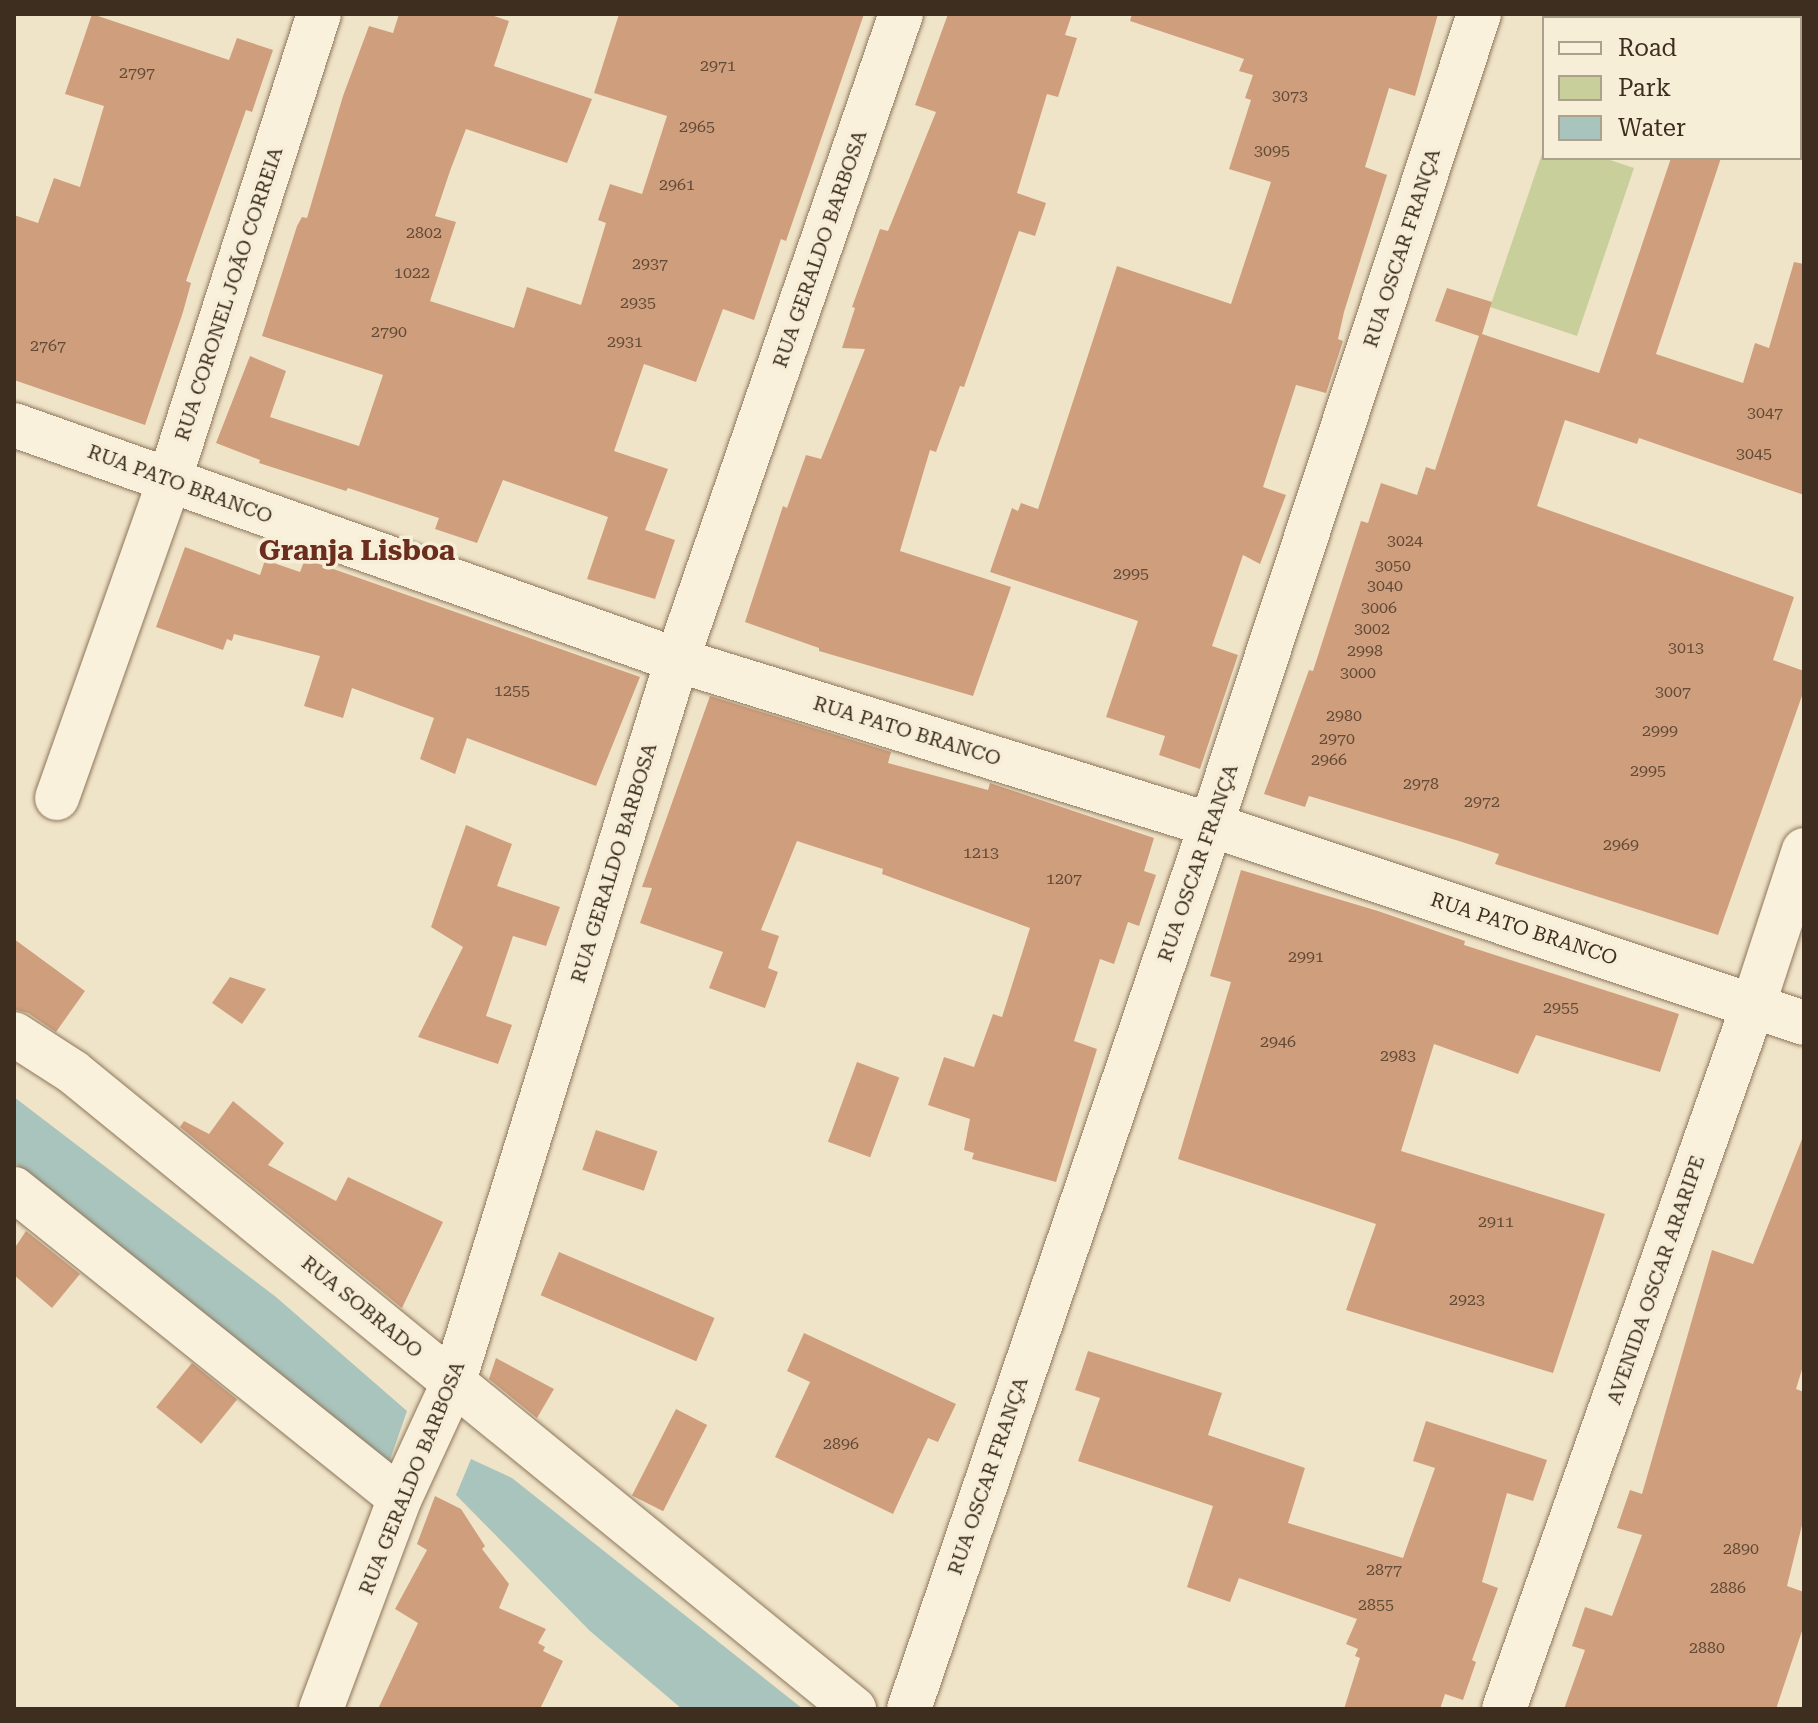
<!DOCTYPE html>
<html>
<head>
<meta charset="utf-8">
<style>
  body { margin:0 }
  #map { position:relative; width:1818px; height:1723px; overflow:hidden; background:#f0e4c8; font-family:"Roboto Serif",serif }
  div>[style] { position:absolute }
  .green>* { inset:0; background:#c9cf9b }
  .water>* { inset:0; background:#a9c4bc }
  .building>* { inset:0; background:#cf9f7d; transform-origin:0 0 }
  .roads { filter:drop-shadow(0 0 2px #8d765c) drop-shadow(0 0 2px #8d765c) }
  .street>* { height:44px; margin:-22px; padding:0 22px; transform-origin:22px; border-radius:22px; background:#faf1dc }
  .secondary>* { height:44px; margin:-22px; padding:0 22px; transform-origin:22px; border-radius:22px; background:#faf1dc }
  span { translate:-50% -50%; white-space:nowrap; text-align:center; line-height:1.15; -webkit-text-stroke:7px #f7eed8; paint-order:stroke }
  .number-label { font-size:16px; color:#624a37 }
  .number-label span { -webkit-text-stroke-width:0 }
  .street-label { font-size:20px; color:#3d2e20 }
  .district-label { font-size:28px; color:#6b2e1e; font-weight:700 }
  .frame { position:absolute; inset:0; border:16px solid #3d2e20; pointer-events:none }
  .legend { position:absolute; left:1542px; top:16px; width:260px; height:144px; box-sizing:border-box; background:#f7eed8; border:2px solid #ada18e; margin:0; padding:10px 14px; list-style:none; font-size:24px; color:#3d2e20 }
  .legend li { display:flex; align-items:center; gap:16px; height:40px }
  .legend b { width:40px; border:2px solid #ada18e }
</style>
</head>
<body>
<div id="map">
  <div class="green">
    <i style="clip-path:polygon(1544px 148px,1544px 158px,1604px 158px,1634px 168px,1577px 336px,1490px 307px)"></i>
  </div>
  <div class="water">
    <i style="clip-path:polygon(14px 1097px,276px 1297px,407px 1411px,386px 1471px,340px 1441px,14px 1162px)"></i>
    <i style="clip-path:polygon(471px 1459px,512px 1478px,803px 1709px,682px 1709px,590px 1631px,456px 1495px)"></i>
  </div>
  <div class="building">
    <i style="clip-path:polygon(92px 14px,229px 60px,237px 38px,273px 50px,252px 112px,246px 110px,204px 229px,186px 281px,191px 283px,183px 312px,145px 425px,14px 380px,14px 215px,38px 223px,54px 178px,80px 187px,104px 106px,65px 94px)"></i>
    <i style="clip-path:polygon(399px 14px,488px 14px,509px 21px,494px 66px,592px 99px,567px 163px,466px 129px,450px 171px,435px 216px,456px 222px,430px 301px,514px 328px,527px 287px,581px 305px,606px 223px,598px 220px,610px 184px,642px 194px,667px 116px,594px 93px,619px 14px,864px 14px,786px 241px,781px 239px,754px 320px,723px 309px,696px 382px,644px 364px,614px 451px,668px 469px,645px 530px,675px 540px,655px 599px,587px 579px,608px 517px,503px 480px,477px 543px,435px 529px,439px 518px,348px 488px,346px 491px,259px 463px,260px 460px,216px 443px,250px 356px,286px 371px,270px 417px,359px 446px,383px 375px,262px 336px,297px 226px,302px 217px,307px 218px,343px 96px,369px 26px,393px 33px)"></i>
    <i style="clip-path:polygon(948px 14px,1072px 14px,1065px 35px,1077px 38px,1058px 97px,1047px 94px,1017px 193px,1046px 203px,1035px 236px,1019px 231px,964px 387px,960px 386px,936px 452px,930px 450px,900px 551px,1011px 587px,973px 696px,819px 651px,819px 648px,745px 622px,783px 506px,787px 508px,806px 455px,821px 459px,865px 349px,842px 348px,855px 308px,852px 307px,880px 229px,888px 231px,936px 112px,915px 105px)"></i>
    <i style="clip-path:polygon(1132px 14px,1438px 14px,1415px 96px,1389px 88px,1365px 167px,1387px 175px,1344px 312px,1338px 339px,1343px 341px,1326px 393px,1296px 385px,1263px 487px,1286px 495px,1260px 564px,1243px 555px,1212px 646px,1238px 655px,1200px 769px,1159px 755px,1165px 736px,1106px 717px,1138px 621px,990px 572px,1012px 508px,1018px 511px,1021px 503px,1038px 509px,1117px 266px,1231px 304px,1271px 182px,1229px 169px,1251px 100px,1245px 98px,1253px 75px,1239px 71px,1244px 59px,1130px 21px)"></i>
    <i style="clip-path:polygon(1671px 158px,1721px 158px,1656px 354px,1743px 383px,1755px 343px,1769px 348px,1794px 262px,1804px 264px,1804px 495px,1639px 438px,1637px 444px,1565px 420px,1537px 506px,1794px 597px,1773px 660px,1804px 671px,1804px 690px,1718px 935px,1495px 864px,1499px 854px,1459px 841px,1309px 796px,1305px 807px,1264px 794px,1309px 670px,1313px 671px,1361px 521px,1368px 523px,1381px 483px,1417px 495px,1426px 467px,1435px 470px,1479px 336px,1435px 321px,1447px 288px,1492px 302px,1482px 334px,1599px 373px)"></i>
    <i style="clip-path:polygon(185px 547px,260px 575px,265px 560px,300px 572px,305px 559px,640px 677px,596px 786px,467px 738px,455px 774px,420px 759px,434px 718px,352px 688px,343px 718px,304px 706px,320px 656px,234px 634px,232px 641px,227px 639px,223px 650px,156px 627px)"></i>
    <i style="clip-path:polygon(710px 696px,891px 752px,888px 763px,988px 790px,990px 783px,1154px 838px,1144px 871px,1156px 875px,1139px 926px,1128px 922px,1114px 964px,1100px 959px,1074px 1041px,1097px 1049px,1056px 1182px,972px 1159px,974px 1153px,964px 1150px,970px 1119px,928px 1105px,944px 1057px,974px 1067px,993px 1014px,1002px 1017px,1030px 928px,882px 874px,883px 869px,797px 841px,761px 930px,779px 936px,768px 968px,778px 972px,765px 1008px,709px 988px,723px 952px,640px 923px,652px 888px,642px 887px)"></i>
    <i style="clip-path:polygon(466px 825px,512px 844px,497px 886px,560px 907px,546px 946px,513px 936px,486px 1016px,512px 1025px,498px 1064px,418px 1037px,463px 947px,431px 927px)"></i>
    <i style="clip-path:polygon(1241px 870px,1378px 911px,1465px 941px,1464px 945px,1679px 1014px,1660px 1072px,1536px 1035px,1518px 1074px,1434px 1044px,1401px 1151px,1605px 1214px,1553px 1373px,1346px 1310px,1376px 1224px,1178px 1159px,1231px 982px,1210px 976px)"></i>
    <i style="clip-path:polygon(14px 939px,85px 991px,56px 1032px,28px 1013px,14px 1009px)"></i>
    <i style="clip-path:polygon(230px 977px,266px 989px,242px 1024px,212px 1003px)"></i>
    <i style="left:857px;top:1062px;width:45px;height:85px;rotate:20deg"></i>
    <i style="clip-path:polygon(233px 1101px,284px 1143px,268px 1165px,336px 1201px,348px 1177px,443px 1222px,402px 1308px,180px 1127px,184px 1121px,209px 1134px)"></i>
    <i style="left:596px;top:1130px;width:65px;height:42px;rotate:19deg"></i>
    <i style="clip-path:polygon(1802px 1139px,1804px 1363px,1796px 1389px,1804px 1392px,1804px 1517px,1787px 1586px,1804px 1592px,1804px 1625px,1776px 1709px,1564px 1709px,1585px 1650px,1572px 1646px,1585px 1607px,1612px 1616px,1642px 1535px,1617px 1528px,1630px 1490px,1642px 1494px,1712px 1250px,1753px 1264px)"></i>
    <i style="clip-path:polygon(26px 1231px,80px 1274px,52px 1308px,14px 1275px,14px 1249px)"></i>
    <i style="left:559px;top:1252px;width:169px;height:47px;rotate:23deg"></i>
    <i style="clip-path:polygon(804px 1333px,956px 1404px,938px 1442px,928px 1438px,893px 1514px,775px 1457px,810px 1382px,787px 1371px)"></i>
    <i style="clip-path:polygon(1088px 1351px,1222px 1393px,1208px 1435px,1305px 1468px,1288px 1523px,1403px 1558px,1435px 1468px,1413px 1461px,1426px 1421px,1547px 1460px,1533px 1501px,1507px 1493px,1482px 1582px,1498px 1588px,1472px 1660px,1476px 1662px,1463px 1700px,1445px 1694px,1440px 1709px,1344px 1709px,1360px 1658px,1355px 1656px,1358px 1649px,1346px 1644px,1357px 1619px,1239px 1578px,1230px 1602px,1187px 1587px,1213px 1506px,1078px 1461px,1100px 1398px,1075px 1390px)"></i>
    <i style="clip-path:polygon(496px 1358px,554px 1389px,537px 1418px,489px 1379px)"></i>
    <i style="left:192px;top:1363px;width:58px;height:57px;rotate:39deg"></i>
    <i style="left:676px;top:1409px;width:35px;height:97px;rotate:27deg"></i>
    <i style="clip-path:polygon(435px 1496px,461px 1509px,485px 1546px,482px 1549px,509px 1584px,499px 1608px,546px 1629px,538px 1643px,545px 1647px,543px 1651px,563px 1661px,540px 1709px,378px 1709px,418px 1623px,395px 1609px,427px 1550px,417px 1544px)"></i>
  </div>
  <div class="roads">
    <div class="street">
      <i style="left:14px;top:425px;width:703px;rotate:19.52deg"></i>
      <i style="left:677px;top:660px;width:559px;rotate:17.17deg"></i>
      <i style="left:1211px;top:825px;width:625px;rotate:18.46deg"></i>
      <i style="left:57px;top:798px;width:336px;rotate:-70.5deg"></i>
      <i style="left:169px;top:481px;width:490px;rotate:-72.2deg"></i>
      <i style="left:14px;top:1034px;width:70px;rotate:32.8deg"></i>
      <i style="left:73px;top:1072px;width:1008px;rotate:39.2deg"></i>
      <i style="left:14px;top:1189px;width:494px;rotate:38.7deg"></i>
      <i style="left:321px;top:1709px;width:225px;rotate:-69.5deg"></i>
      <i style="left:400px;top:1498px;width:129px;rotate:-65.2deg"></i>
      <i style="left:454px;top:1381px;width:755px;rotate:-72.81deg"></i>
      <i style="left:677px;top:660px;width:684px;rotate:-70.88deg"></i>
    </div>
    <div class="secondary">
      <i style="left:909px;top:1709px;width:934px;rotate:-71.14deg"></i>
      <i style="left:1211px;top:825px;width:854px;rotate:-71.71deg"></i>
      <i style="left:1504px;top:1709px;width:746px;rotate:-70.5deg"></i>
      <i style="left:1753px;top:1006px;width:164px;rotate:-71.9deg"></i>
    </div>
  </div>
  <div class="number-label">
    <span style="left:718px;top:66px">2971</span>
    <span style="left:137px;top:73px">2797</span>
    <span style="left:1290px;top:96px">3073</span>
    <span style="left:697px;top:127px">2965</span>
    <span style="left:1272px;top:151px">3095</span>
    <span style="left:677px;top:185px">2961</span>
    <span style="left:424px;top:233px">2802</span>
    <span style="left:650px;top:264px">2937</span>
    <span style="left:412px;top:273px">1022</span>
    <span style="left:638px;top:303px">2935</span>
    <span style="left:389px;top:332px">2790</span>
    <span style="left:625px;top:342px">2931</span>
    <span style="left:48px;top:346px">2767</span>
    <span style="left:1765px;top:413px">3047</span>
    <span style="left:1754px;top:454px">3045</span>
    <span style="left:1405px;top:541px">3024</span>
    <span style="left:1393px;top:566px">3050</span>
    <span style="left:1131px;top:574px">2995</span>
    <span style="left:1385px;top:586px">3040</span>
    <span style="left:1379px;top:608px">3006</span>
    <span style="left:1372px;top:629px">3002</span>
    <span style="left:1686px;top:648px">3013</span>
    <span style="left:1365px;top:651px">2998</span>
    <span style="left:1358px;top:673px">3000</span>
    <span style="left:512px;top:691px">1255</span>
    <span style="left:1673px;top:692px">3007</span>
    <span style="left:1344px;top:716px">2980</span>
    <span style="left:1660px;top:731px">2999</span>
    <span style="left:1337px;top:739px">2970</span>
    <span style="left:1329px;top:760px">2966</span>
    <span style="left:1648px;top:771px">2995</span>
    <span style="left:1421px;top:784px">2978</span>
    <span style="left:1482px;top:802px">2972</span>
    <span style="left:1621px;top:845px">2969</span>
    <span style="left:981px;top:853px">1213</span>
    <span style="left:1064px;top:879px">1207</span>
    <span style="left:1306px;top:957px">2991</span>
    <span style="left:1561px;top:1008px">2955</span>
    <span style="left:1278px;top:1042px">2946</span>
    <span style="left:1398px;top:1056px">2983</span>
    <span style="left:1496px;top:1222px">2911</span>
    <span style="left:1467px;top:1300px">2923</span>
    <span style="left:841px;top:1444px">2896</span>
    <span style="left:1741px;top:1549px">2890</span>
    <span style="left:1384px;top:1570px">2877</span>
    <span style="left:1728px;top:1588px">2886</span>
    <span style="left:1376px;top:1605px">2855</span>
    <span style="left:1707px;top:1648px">2880</span>
  </div>
  <div class="street-label">
    <span style="left:1402px;top:248px;rotate:-72deg">RUA OSCAR FRANÇA</span>
    <span style="left:820px;top:249px;rotate:-71deg">RUA GERALDO BARBOSA</span>
    <span style="left:229px;top:294px;rotate:-72deg">RUA CORONEL JOÃO CORREIA</span>
    <span style="left:180px;top:484px;rotate:20deg">RUA PATO BRANCO</span>
    <span style="left:907px;top:731px;rotate:17deg">RUA PATO BRANCO</span>
    <span style="left:614px;top:863px;rotate:-73deg">RUA GERALDO BARBOSA</span>
    <span style="left:1198px;top:863px;rotate:-71deg">RUA OSCAR FRANÇA</span>
    <span style="left:1524px;top:929px;rotate:18deg">RUA PATO BRANCO</span>
    <span style="left:1656px;top:1280px;rotate:-71deg">AVENIDA OSCAR ARARIPE</span>
    <span style="left:362px;top:1307px;rotate:39deg">RUA SOBRADO</span>
    <span style="left:988px;top:1476px;rotate:-71deg">RUA OSCAR FRANÇA</span>
    <span style="left:412px;top:1478px;rotate:-68deg">RUA GERALDO BARBOSA</span>
  </div>
  <div class="district-label">
    <span style="left:357px;top:551px">Granja Lisboa</span>
  </div>
  <div class="frame"></div>
  <ul class="legend">
  <li><b style="height:10px;background:#faf1dc"></b>Road</li>
  <li><b style="height:22px;background:#c9cf9b"></b>Park</li>
  <li><b style="height:22px;background:#a9c4bc"></b>Water</li>
  </ul>
</div>
</body>
</html>
